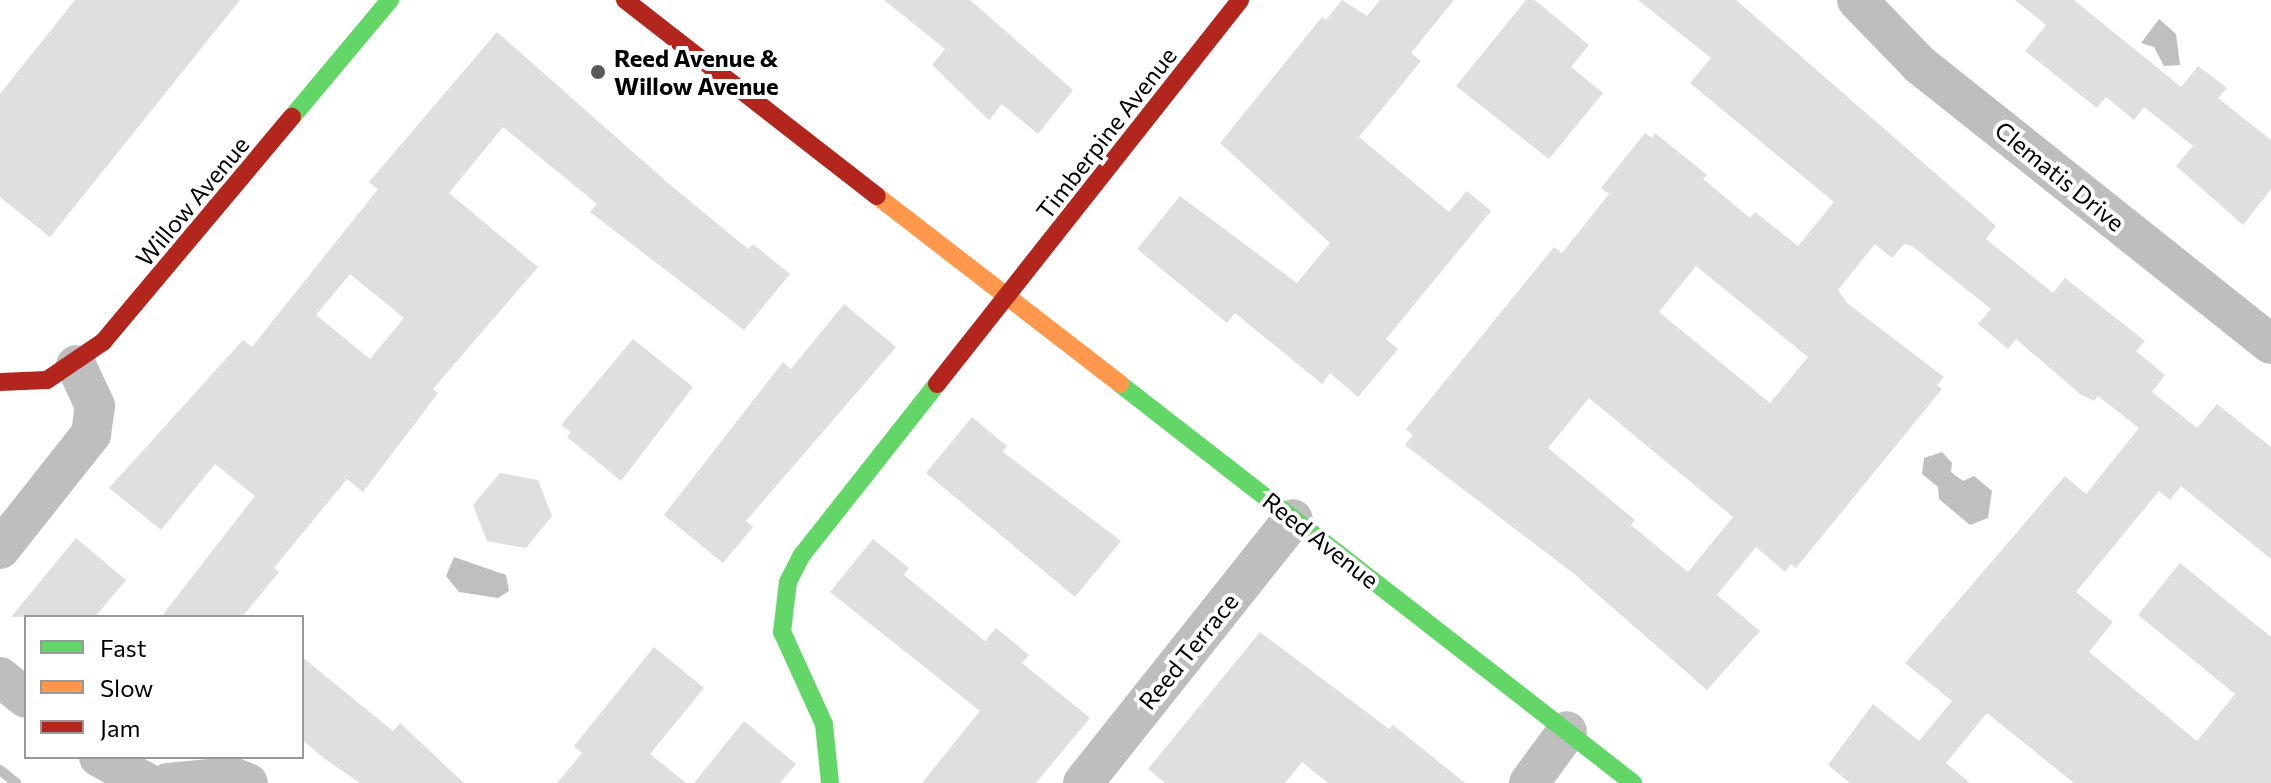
<!DOCTYPE html>
<html>
<head>
<meta charset="utf-8">
<style>
  body { margin:0 }
  #map { position:relative; width:2271px; height:783px; overflow:hidden; background:#fff; font-family:Commissioner,sans-serif }
  div>[style] { position:absolute }
  .water>* { inset:0; background:#bfbfbf }
  .stream>* { height:10px; margin:-5px; padding:0 5px; transform-origin:5px; border-radius:5px; background:#bfbfbf }
  .building>* { inset:0; background:#dfdfdf }
  .street>* { height:40px; margin:-20px; padding:0 20px; transform-origin:20px; border-radius:20px; background:#bebebe }
  .fast>* { height:18px; margin:-9px; padding:0 9px; transform-origin:9px; border-radius:9px; background:#63d668 }
  .slow>* { height:18px; margin:-9px; padding:0 9px; transform-origin:9px; border-radius:9px; background:#ff974d }
  .jam>* { height:18px; margin:-9px; padding:0 9px; transform-origin:9px; border-radius:9px; background:#b3261e }
  .dots>* { width:22px; height:22px; translate:-50% -50%; box-sizing:border-box; border:4px solid #fff; border-radius:50% }
  span { translate:-50% -50%; white-space:nowrap; text-align:center; line-height:1.15; -webkit-text-stroke:8px #fff; paint-order:stroke }
  .poi-label { font-size:24px; color:#000; font-weight:700 }
  .left { translate:0 -50%; text-align:left }
  .street-label { font-size:24px; color:#000 }
  .legend { position:absolute; left:24px; top:615px; width:280px; height:144px; box-sizing:border-box; background:#fff; border:2px solid #999; margin:0; padding:10px 14px; list-style:none; font-size:24px; color:#000 }
  .legend li { display:flex; align-items:center; gap:16px; height:40px }
  .legend b { width:40px; border:2px solid #999 }
</style>
</head>
<body>
<div id="map">
  <div class="water">
    <i style="clip-path:polygon(2159px 19px,2176px 34px,2180px 65px,2164px 66px,2154px 47px,2141px 43px)"></i>
    <i style="clip-path:polygon(1942px 452px,1952px 463px,1951px 472px,1963px 481px,1974px 476px,1992px 491px,1988px 518px,1970px 525px,1939px 499px,1938px 487px,1922px 474px,1924px 458px)"></i>
    <i style="clip-path:polygon(454px 557px,506px 575px,509px 591px,498px 598px,459px 592px,446px 576px)"></i>
  </div>
  <div class="stream">
    <i style="left:0;top:770px;width:21px;rotate:39deg"></i>
  </div>
  <div class="building">
    <i style="clip-path:polygon(75px 0,240px 0,50px 237px,0 197px,0 94px)"></i>
    <i style="clip-path:polygon(884px 0,970px 0,1073px 90px,1038px 134px,1002px 104px,989px 120px,932px 65px,945px 49px)"></i>
    <i style="clip-path:polygon(1342px 0,1367px 16px,1380px 0,1454px 0,1411px 53px,1421px 61px,1359px 137px,1449px 212px,1467px 191px,1491px 211px,1386px 339px,1398px 349px,1358px 397px,1330px 373px,1322px 384px,1235px 313px,1227px 323px,1137px 249px,1180px 196px,1297px 283px,1330px 243px,1220px 143px,1322px 17px,1326px 20px)"></i>
    <i style="clip-path:polygon(1526px 0,1535px 0,1589px 45px,1571px 67px,1603px 93px,1549px 159px,1456px 86px)"></i>
    <i style="clip-path:polygon(evenodd,1638px 0,1736px 0,1996px 226px,1986px 239px,2053px 293px,2065px 278px,2145px 341px,2136px 351px,2165px 375px,2152px 392px,2197px 428px,2217px 404px,2271px 447px,2271px 559px,2181px 486px,2170px 500px,2159px 491px,2076px 592px,2113px 622px,2089px 652px,2197px 741px,2235px 694px,2138px 615px,2180px 563px,2271px 637px,2271px 783px,2074px 783px,1987px 713px,1946px 763px,1970px 783px,1850px 783px,1828px 765px,1873px 704px,1919px 741px,1952px 701px,1905px 663px,2065px 476px,2086px 494px,2139px 428px,2098px 396px,2094px 401px,2080px 394px,2016px 339px,2008px 349px,1978px 324px,1991px 309px,1912px 246px,1904px 244px,1892px 258px,1875px 244px,1838px 290px,1847px 303px,1944px 377px,1937px 385px,1942px 389px,1796px 568px,1791px 564px,1785px 572px,1756px 547px,1717px 595px,1760px 631px,1707px 690px,1573px 573px,1405px 445px,1413px 435px,1406px 429px,1554px 247px,1562px 253px,1609px 194px,1601px 188px,1645px 133px,1652px 138px,1655px 133px,1707px 175px,1703px 179px,1750px 218px,1755px 212px,1798px 246px,1834px 202px,1690px 83px,1711px 58px,1638px 0,1696px 266px,1808px 357px,1770px 403px,1659px 312px,1696px 266px,1638px 0,1589px 398px,1733px 517px,1688px 572px,1631px 525px,1635px 520px,1548px 448px,1589px 398px)"></i>
    <i style="clip-path:polygon(2015px 0,2074px 0,2181px 87px,2198px 66px,2227px 88px,2218px 98px,2271px 140px,2271px 189px,2243px 225px,2176px 166px,2193px 146px,2144px 107px,2134px 120px,2106px 97px,2097px 108px,2025px 51px,2046px 25px)"></i>
    <i style="clip-path:polygon(evenodd,497px 32px,668px 183px,748px 249px,753px 244px,790px 274px,744px 330px,590px 212px,597px 204px,503px 127px,449px 193px,538px 267px,433px 389px,438px 393px,363px 492px,347px 479px,274px 568px,279px 572px,242px 617px,161px 617px,255px 496px,215px 464px,161px 530px,109px 488px,243px 340px,252px 347px,378px 189px,369px 182px,497px 32px,350px 274px,404px 318px,370px 359px,316px 315px,350px 274px)"></i>
    <i style="clip-path:polygon(844px 304px,896px 347px,746px 521px,753px 527px,723px 563px,664px 515px,783px 362px,791px 369px)"></i>
    <i style="clip-path:polygon(633px 339px,693px 387px,621px 481px,567px 437px,571px 432px,561px 425px)"></i>
    <i style="clip-path:polygon(972px 417px,1007px 446px,1003px 452px,1121px 541px,1075px 597px,926px 473px)"></i>
    <i style="clip-path:polygon(500px 473px,538px 480px,552px 516px,526px 548px,487px 541px,473px 505px)"></i>
    <i style="clip-path:polygon(76px 538px,126px 580px,95px 617px,11px 617px)"></i>
    <i style="clip-path:polygon(873px 539px,909px 568px,904px 575px,985px 641px,996px 628px,1029px 655px,1022px 663px,1090px 718px,1036px 783px,922px 783px,980px 711px,830px 592px)"></i>
    <i style="clip-path:polygon(1260px 632px,1389px 729px,1393px 725px,1465px 783px,1328px 783px,1302px 762px,1285px 783px,1165px 783px,1148px 769px)"></i>
    <i style="clip-path:polygon(654px 647px,704px 688px,650px 754px,686px 783px,557px 783px,582px 753px,574px 746px)"></i>
    <i style="clip-path:polygon(302px 657px,393px 731px,400px 723px,464px 783px,360px 783px,325px 759px,302px 740px)"></i>
    <i style="clip-path:polygon(744px 721px,796px 764px,780px 783px,694px 783px)"></i>
  </div>
  <div class="street">
    <i style="left:1857px;top:0;width:91px;rotate:45.9deg"></i>
    <i style="left:1920px;top:65px;width:448px;rotate:38.5deg"></i>
    <i style="left:0;top:549px;width:147px;rotate:-51.6deg"></i>
    <i style="left:91px;top:434px;width:28px;rotate:-82deg"></i>
    <i style="left:95px;top:406px;width:45px;rotate:-114.9deg"></i>
    <i style="left:0;top:677px;width:33px;rotate:39deg"></i>
    <i style="left:99px;top:757px;width:55px;rotate:28.4deg"></i>
    <i style="left:168px;top:783px;width:64px;rotate:-5.4deg"></i>
    <i style="left:232px;top:777px;width:17px;rotate:21deg"></i>
    <i style="left:1083px;top:783px;width:337px;rotate:-51.5deg"></i>
    <i style="left:1529px;top:783px;width:64px;rotate:-53.8deg"></i>
  </div>
  <div class="fast">
    <i style="left:292px;top:117px;width:153px;rotate:-50.1deg"></i>
    <i style="left:1120px;top:384px;width:650px;rotate:37.87deg"></i>
    <i style="left:830px;top:783px;width:59px;rotate:-95.8deg"></i>
    <i style="left:824px;top:724px;width:101px;rotate:-114.5deg"></i>
    <i style="left:782px;top:632px;width:50px;rotate:-83.2deg"></i>
    <i style="left:788px;top:582px;width:30px;rotate:-63deg"></i>
    <i style="left:802px;top:555px;width:218px;rotate:-51.7deg"></i>
  </div>
  <div class="slow">
    <i style="left:877px;top:196px;width:307px;rotate:37.7deg"></i>
  </div>
  <div class="jam">
    <i style="left:625px;top:0;width:319px;rotate:37.9deg"></i>
    <i style="left:0;top:382px;width:47px;rotate:-2.4deg"></i>
    <i style="left:47px;top:380px;width:68px;rotate:-34.2deg"></i>
    <i style="left:103px;top:342px;width:294px;rotate:-50deg"></i>
    <i style="left:937px;top:384px;width:489px;rotate:-51.7deg"></i>
  </div>
  <div class="dots">
    <i style="left:598px;top:72px;background:#595959"></i>
  </div>
  <div class="poi-label">
    <span class="left" style="left:614px;top:72px">Reed Avenue &amp;<br>Willow Avenue</span>
  </div>
  <div class="street-label">
    <span style="left:1106px;top:133px;rotate:-52deg">Timberpine Avenue</span>
    <span style="left:2060px;top:176px;rotate:39deg">Clematis Drive</span>
    <span style="left:192px;top:201px;rotate:-50deg">Willow Avenue</span>
    <span style="left:1321px;top:540px;rotate:38deg">Reed Avenue</span>
    <span style="left:1188px;top:651px;rotate:-51deg">Reed Terrace</span>
  </div>
  <ul class="legend">
  <li><b style="height:10px;background:#63d668"></b>Fast</li>
  <li><b style="height:10px;background:#ff974d"></b>Slow</li>
  <li><b style="height:10px;background:#b3261e"></b>Jam</li>
  </ul>
</div>
</body>
</html>
